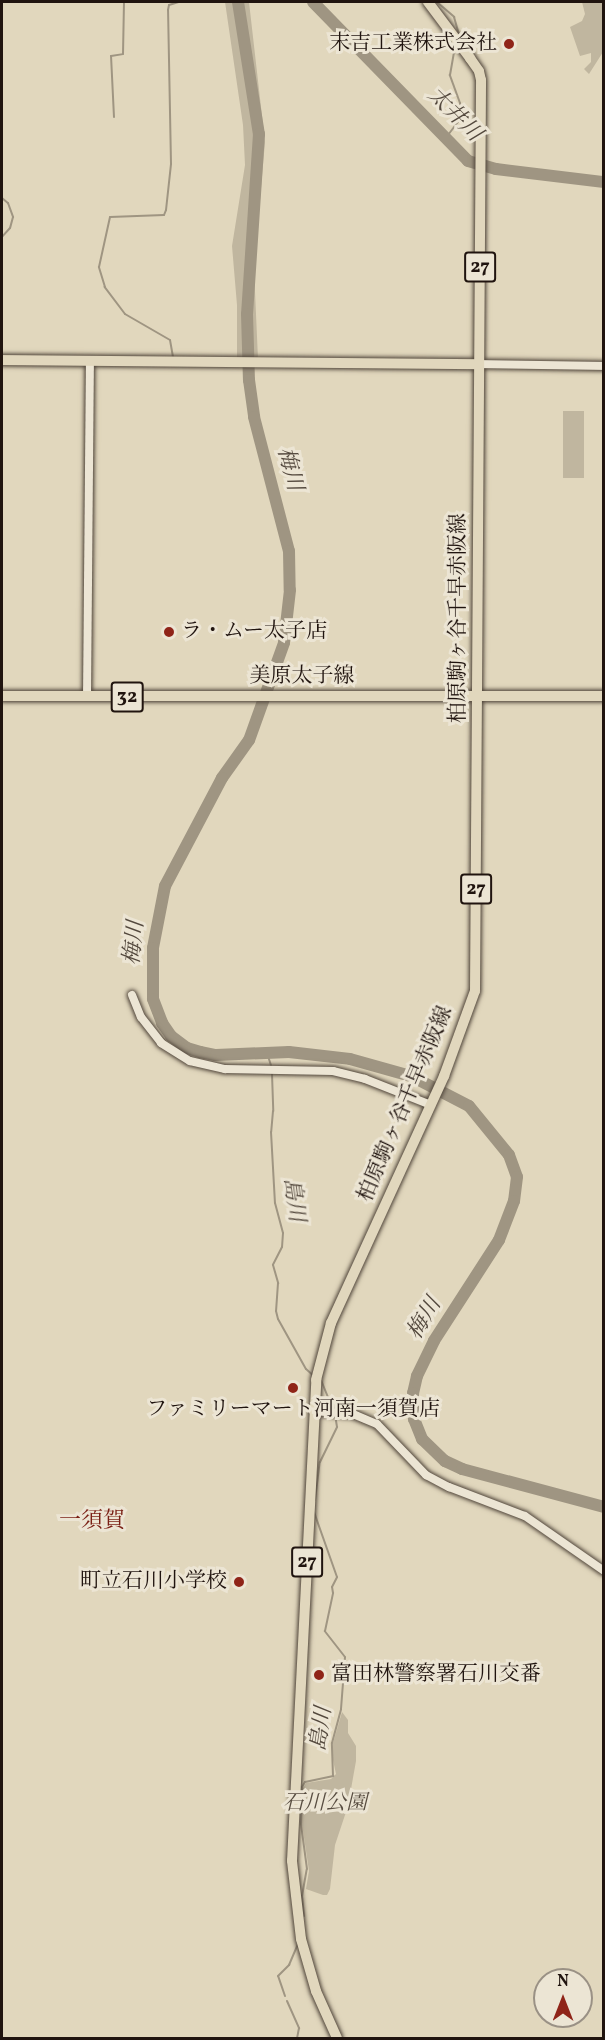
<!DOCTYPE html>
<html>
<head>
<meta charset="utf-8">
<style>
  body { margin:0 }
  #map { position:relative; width:605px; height:2040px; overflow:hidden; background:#e1d7bd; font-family:Vollkorn,"Noto Serif JP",serif }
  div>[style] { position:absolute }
  .green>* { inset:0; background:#c0b69f; transform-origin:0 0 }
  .stream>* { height:2px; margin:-1px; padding:0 1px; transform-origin:1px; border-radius:1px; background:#9f9582 }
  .river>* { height:12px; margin:-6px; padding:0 6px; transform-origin:6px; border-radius:6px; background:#9f9582 }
  .roads { filter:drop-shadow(0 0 2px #50453a) drop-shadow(0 0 2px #50453a) }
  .tertiary>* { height:8px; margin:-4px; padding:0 4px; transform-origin:4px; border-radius:4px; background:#ece5d4 }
  .primary>* { height:10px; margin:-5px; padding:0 5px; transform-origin:5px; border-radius:5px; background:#e1d7bd }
  .dots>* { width:16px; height:16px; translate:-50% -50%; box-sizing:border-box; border:3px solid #ece5d4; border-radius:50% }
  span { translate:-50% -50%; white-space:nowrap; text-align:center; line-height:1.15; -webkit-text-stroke:6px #ece5d4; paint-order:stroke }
  .shield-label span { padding:2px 4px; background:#ece5d4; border:2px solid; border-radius:4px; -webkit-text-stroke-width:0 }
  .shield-label { font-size:20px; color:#20140f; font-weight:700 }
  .poi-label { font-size:21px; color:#20140f }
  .right { translate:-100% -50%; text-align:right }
  .left { translate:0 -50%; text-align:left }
  .street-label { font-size:21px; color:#20140f }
  .park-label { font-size:21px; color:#584d41; font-style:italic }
  .water-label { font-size:22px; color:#53483d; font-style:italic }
  .neighbourhood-label { font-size:22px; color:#7a1f14 }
  .frame { position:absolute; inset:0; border:3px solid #20140f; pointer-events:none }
  .north { position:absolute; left:533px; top:1968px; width:60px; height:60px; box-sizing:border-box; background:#ece5d4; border:2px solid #9a9185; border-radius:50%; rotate:0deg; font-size:16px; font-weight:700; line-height:24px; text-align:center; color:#20140f }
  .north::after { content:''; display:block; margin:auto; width:21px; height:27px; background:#8f2418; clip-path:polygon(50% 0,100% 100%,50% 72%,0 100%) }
</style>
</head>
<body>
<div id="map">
  <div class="green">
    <i style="clip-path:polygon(225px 2px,249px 2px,265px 142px,254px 269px,258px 359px,237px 359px,237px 305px,232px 246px,245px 165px,243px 125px)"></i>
    <i style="clip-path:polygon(582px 2px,603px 2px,603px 52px,589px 74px,584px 69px,591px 62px,591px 53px,580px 56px,570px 27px,582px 21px,585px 14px)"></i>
    <i style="left:563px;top:411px;width:21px;height:67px"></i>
    <i style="clip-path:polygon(342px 1712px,348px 1720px,348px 1733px,356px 1746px,356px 1761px,348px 1806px,335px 1845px,330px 1889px,327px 1895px,323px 1895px,306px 1889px,309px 1871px,302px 1824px,302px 1790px,306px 1783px,331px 1779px,336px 1774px,333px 1760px,333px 1743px)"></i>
  </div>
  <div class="stream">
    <i style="left:437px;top:2px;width:23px;rotate:41deg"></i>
    <i style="left:454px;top:17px;width:18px;rotate:74deg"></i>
    <i style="left:114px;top:117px;width:61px;rotate:-92.8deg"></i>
    <i style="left:111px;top:56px;width:12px;rotate:-9deg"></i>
    <i style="left:123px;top:54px;width:52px;rotate:-88.9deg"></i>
    <i style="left:445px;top:139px;width:21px;rotate:-53deg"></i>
    <i style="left:458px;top:122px;width:9px;rotate:-77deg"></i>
    <i style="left:460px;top:113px;width:10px;rotate:-90deg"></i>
    <i style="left:460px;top:103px;width:30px;rotate:-110deg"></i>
    <i style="left:450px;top:75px;width:28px;rotate:-80deg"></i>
    <i style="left:2px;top:198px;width:8px;rotate:40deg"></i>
    <i style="left:8px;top:203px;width:15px;rotate:70deg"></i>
    <i style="left:13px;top:217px;width:11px;rotate:105deg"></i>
    <i style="left:10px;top:228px;width:12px;rotate:132deg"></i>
    <i style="left:173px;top:357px;width:17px;rotate:-100deg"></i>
    <i style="left:170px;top:340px;width:52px;rotate:-150deg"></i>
    <i style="left:125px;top:314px;width:34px;rotate:-127deg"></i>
    <i style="left:105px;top:287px;width:21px;rotate:-107deg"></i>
    <i style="left:99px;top:267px;width:51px;rotate:-77.6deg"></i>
    <i style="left:110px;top:217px;width:54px;rotate:-2.1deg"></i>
    <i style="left:164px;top:215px;width:5px;rotate:-68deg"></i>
    <i style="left:166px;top:210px;width:46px;rotate:-83.8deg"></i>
    <i style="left:171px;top:164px;width:154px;rotate:-91.1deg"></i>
    <i style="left:168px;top:10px;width:5px;rotate:-79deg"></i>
    <i style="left:169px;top:5px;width:10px;rotate:-17deg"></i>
    <i style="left:267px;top:1053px;width:16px;rotate:72deg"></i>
    <i style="left:272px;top:1074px;width:37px;rotate:88deg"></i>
    <i style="left:273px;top:1111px;width:21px;rotate:95deg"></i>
    <i style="left:271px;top:1132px;width:71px;rotate:86.8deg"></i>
    <i style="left:275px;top:1203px;width:31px;rotate:75deg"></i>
    <i style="left:283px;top:1233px;width:14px;rotate:94deg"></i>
    <i style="left:282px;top:1247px;width:20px;rotate:117deg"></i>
    <i style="left:273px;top:1265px;width:19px;rotate:74deg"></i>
    <i style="left:278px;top:1283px;width:28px;rotate:94deg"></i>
    <i style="left:276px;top:1311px;width:8px;rotate:76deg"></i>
    <i style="left:278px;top:1319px;width:57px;rotate:60.8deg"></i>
    <i style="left:306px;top:1369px;width:9px;rotate:41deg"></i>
    <i style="left:321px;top:1380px;width:32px;rotate:68deg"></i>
    <i style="left:315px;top:1500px;width:38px;rotate:-83deg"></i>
    <i style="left:320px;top:1462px;width:39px;rotate:-64deg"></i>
    <i style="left:337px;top:1427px;width:12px;rotate:-99deg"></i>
    <i style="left:304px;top:1916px;width:20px;rotate:-96deg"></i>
    <i style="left:302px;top:1896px;width:27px;rotate:-80deg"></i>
    <i style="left:307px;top:1869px;width:45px;rotate:-97.6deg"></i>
    <i style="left:301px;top:1824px;width:37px;rotate:-88deg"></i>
    <i style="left:302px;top:1787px;width:6px;rotate:-59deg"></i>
    <i style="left:305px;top:1782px;width:29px;rotate:-12deg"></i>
    <i style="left:333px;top:1776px;width:33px;rotate:-92deg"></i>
    <i style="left:332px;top:1743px;width:35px;rotate:-75deg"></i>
    <i style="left:341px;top:1709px;width:52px;rotate:-85.6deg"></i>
    <i style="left:345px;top:1657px;width:33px;rotate:-128deg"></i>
    <i style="left:325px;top:1631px;width:39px;rotate:-78deg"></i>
    <i style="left:333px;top:1593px;width:6px;rotate:-99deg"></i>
    <i style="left:332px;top:1587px;width:11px;rotate:-63deg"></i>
    <i style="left:337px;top:1577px;width:69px;rotate:-109.5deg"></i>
    <i style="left:285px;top:1996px;width:21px;rotate:-109deg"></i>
    <i style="left:278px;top:1976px;width:16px;rotate:-45deg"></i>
    <i style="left:289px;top:1965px;width:23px;rotate:-67deg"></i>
    <i style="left:287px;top:2001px;width:30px;rotate:66deg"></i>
    <i style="left:299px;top:2028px;width:10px;rotate:101deg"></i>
  </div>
  <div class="river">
    <i style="left:238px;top:2px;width:134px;rotate:81deg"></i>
    <i style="left:259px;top:134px;width:180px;rotate:93.8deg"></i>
    <i style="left:247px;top:314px;width:66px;rotate:88.3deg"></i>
    <i style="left:249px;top:380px;width:37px;rotate:82deg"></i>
    <i style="left:254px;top:417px;width:138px;rotate:75.4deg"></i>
    <i style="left:289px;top:551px;width:39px;rotate:89deg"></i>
    <i style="left:290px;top:590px;width:53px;rotate:96.5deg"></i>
    <i style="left:284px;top:643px;width:103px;rotate:109.8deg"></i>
    <i style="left:249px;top:740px;width:47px;rotate:125.4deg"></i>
    <i style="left:222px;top:778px;width:122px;rotate:117.8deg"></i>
    <i style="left:165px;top:886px;width:63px;rotate:101deg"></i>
    <i style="left:153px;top:948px;width:51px;rotate:90deg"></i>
    <i style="left:153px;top:999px;width:26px;rotate:69deg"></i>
    <i style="left:162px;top:1023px;width:16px;rotate:55deg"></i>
    <i style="left:171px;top:1036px;width:20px;rotate:37deg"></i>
    <i style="left:187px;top:1048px;width:14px;rotate:17deg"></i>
    <i style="left:200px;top:1052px;width:16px;rotate:11deg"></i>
    <i style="left:216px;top:1055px;width:73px;rotate:-2.4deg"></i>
    <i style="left:289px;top:1052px;width:61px;rotate:6.5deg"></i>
    <i style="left:350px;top:1059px;width:63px;rotate:15.6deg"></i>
    <i style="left:411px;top:1076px;width:65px;rotate:27.3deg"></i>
    <i style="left:469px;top:1106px;width:63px;rotate:50.8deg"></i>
    <i style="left:509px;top:1155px;width:23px;rotate:70deg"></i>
    <i style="left:517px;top:1177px;width:24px;rotate:97deg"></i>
    <i style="left:514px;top:1201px;width:42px;rotate:111deg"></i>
    <i style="left:499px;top:1240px;width:120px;rotate:122.8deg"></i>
    <i style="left:434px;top:1341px;width:39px;rotate:116deg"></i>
    <i style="left:417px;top:1376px;width:17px;rotate:103deg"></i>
    <i style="left:413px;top:1393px;width:26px;rotate:88deg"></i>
    <i style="left:414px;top:1419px;width:22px;rotate:68deg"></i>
    <i style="left:422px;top:1439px;width:32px;rotate:44deg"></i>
    <i style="left:445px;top:1461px;width:19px;rotate:25deg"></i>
    <i style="left:462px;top:1469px;width:147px;rotate:15deg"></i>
    <i style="left:313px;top:2px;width:222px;rotate:45.7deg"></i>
    <i style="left:468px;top:161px;width:29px;rotate:16deg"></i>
    <i style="left:496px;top:169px;width:109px;rotate:6.9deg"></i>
  </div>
  <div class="roads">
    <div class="tertiary">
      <i style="left:478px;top:364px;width:126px;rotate:0.9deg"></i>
      <i style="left:87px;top:697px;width:336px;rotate:-89.5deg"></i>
      <i style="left:132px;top:995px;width:24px;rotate:68deg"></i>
      <i style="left:141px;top:1017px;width:33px;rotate:52deg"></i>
      <i style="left:161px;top:1043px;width:34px;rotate:32deg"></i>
      <i style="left:190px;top:1061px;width:36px;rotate:13deg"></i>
      <i style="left:225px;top:1069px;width:108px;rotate:1.1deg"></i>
      <i style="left:333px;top:1071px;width:33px;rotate:14deg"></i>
      <i style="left:365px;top:1079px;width:71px;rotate:21.5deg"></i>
      <i style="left:313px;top:1411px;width:40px;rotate:4.3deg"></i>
      <i style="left:353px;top:1414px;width:26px;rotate:23deg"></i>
      <i style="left:377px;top:1424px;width:71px;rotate:46.1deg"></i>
      <i style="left:426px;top:1475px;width:26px;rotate:28deg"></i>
      <i style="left:449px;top:1487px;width:81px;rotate:20.9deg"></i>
      <i style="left:525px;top:1516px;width:96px;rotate:34.8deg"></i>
    </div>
    <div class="primary">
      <i style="left:2px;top:360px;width:476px;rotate:0.5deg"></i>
      <i style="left:2px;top:696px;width:602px"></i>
      <i style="left:337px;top:2038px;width:51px;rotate:-114.1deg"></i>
      <i style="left:316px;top:1991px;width:54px;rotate:-106.1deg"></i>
      <i style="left:301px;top:1939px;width:79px;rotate:-96.6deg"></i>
      <i style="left:292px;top:1861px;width:482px;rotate:-87.1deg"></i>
      <i style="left:316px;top:1380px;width:59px;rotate:-75.3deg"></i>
      <i style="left:331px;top:1323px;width:272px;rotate:-65.4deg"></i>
      <i style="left:444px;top:1076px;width:90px;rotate:-70deg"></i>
      <i style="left:475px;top:991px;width:911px;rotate:-89.62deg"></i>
      <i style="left:481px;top:80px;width:9px;rotate:-103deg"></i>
      <i style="left:479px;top:71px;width:16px;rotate:-125deg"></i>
      <i style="left:470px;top:58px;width:70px;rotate:-126.9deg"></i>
    </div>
  </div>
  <div class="dots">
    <i style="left:509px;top:44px;background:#8f2418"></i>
    <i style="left:169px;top:632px;background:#8f2418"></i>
    <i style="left:293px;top:1388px;background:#8f2418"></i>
    <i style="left:239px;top:1582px;background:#8f2418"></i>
    <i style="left:319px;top:1675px;background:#8f2418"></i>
  </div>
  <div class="shield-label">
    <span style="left:480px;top:267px">27</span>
    <span style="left:127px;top:697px">32</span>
    <span style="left:476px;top:889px">27</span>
    <span style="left:307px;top:1562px">27</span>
  </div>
  <div class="poi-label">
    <span class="right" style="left:497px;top:44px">末吉工業株式会社</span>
    <span class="left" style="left:181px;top:632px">ラ・ムー太子店</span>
    <span style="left:293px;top:1410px">ファミリーマート河南一須賀店</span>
    <span class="right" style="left:227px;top:1582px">町立石川小学校</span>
    <span class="left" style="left:331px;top:1675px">富田林警察署石川交番</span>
  </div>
  <div class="street-label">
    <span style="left:459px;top:618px;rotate:-90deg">柏原駒ヶ谷千早赤阪線</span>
    <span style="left:302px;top:677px">美原太子線</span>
    <span style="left:406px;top:1104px;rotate:-67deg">柏原駒ヶ谷千早赤阪線</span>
  </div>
  <div class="park-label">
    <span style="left:325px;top:1804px">石川公園</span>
  </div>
  <div class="water-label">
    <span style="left:454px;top:115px;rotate:45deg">太井川</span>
    <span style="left:289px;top:469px;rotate:75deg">梅川</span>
    <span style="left:135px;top:943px;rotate:-84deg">梅川</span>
    <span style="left:293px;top:1200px;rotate:82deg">島川</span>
    <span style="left:425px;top:1319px;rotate:-59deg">梅川</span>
    <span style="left:322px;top:1729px;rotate:-82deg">島川</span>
  </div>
  <div class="neighbourhood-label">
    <span style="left:92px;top:1522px">一須賀</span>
  </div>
  <div class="frame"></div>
  <div class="north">N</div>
</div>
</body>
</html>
